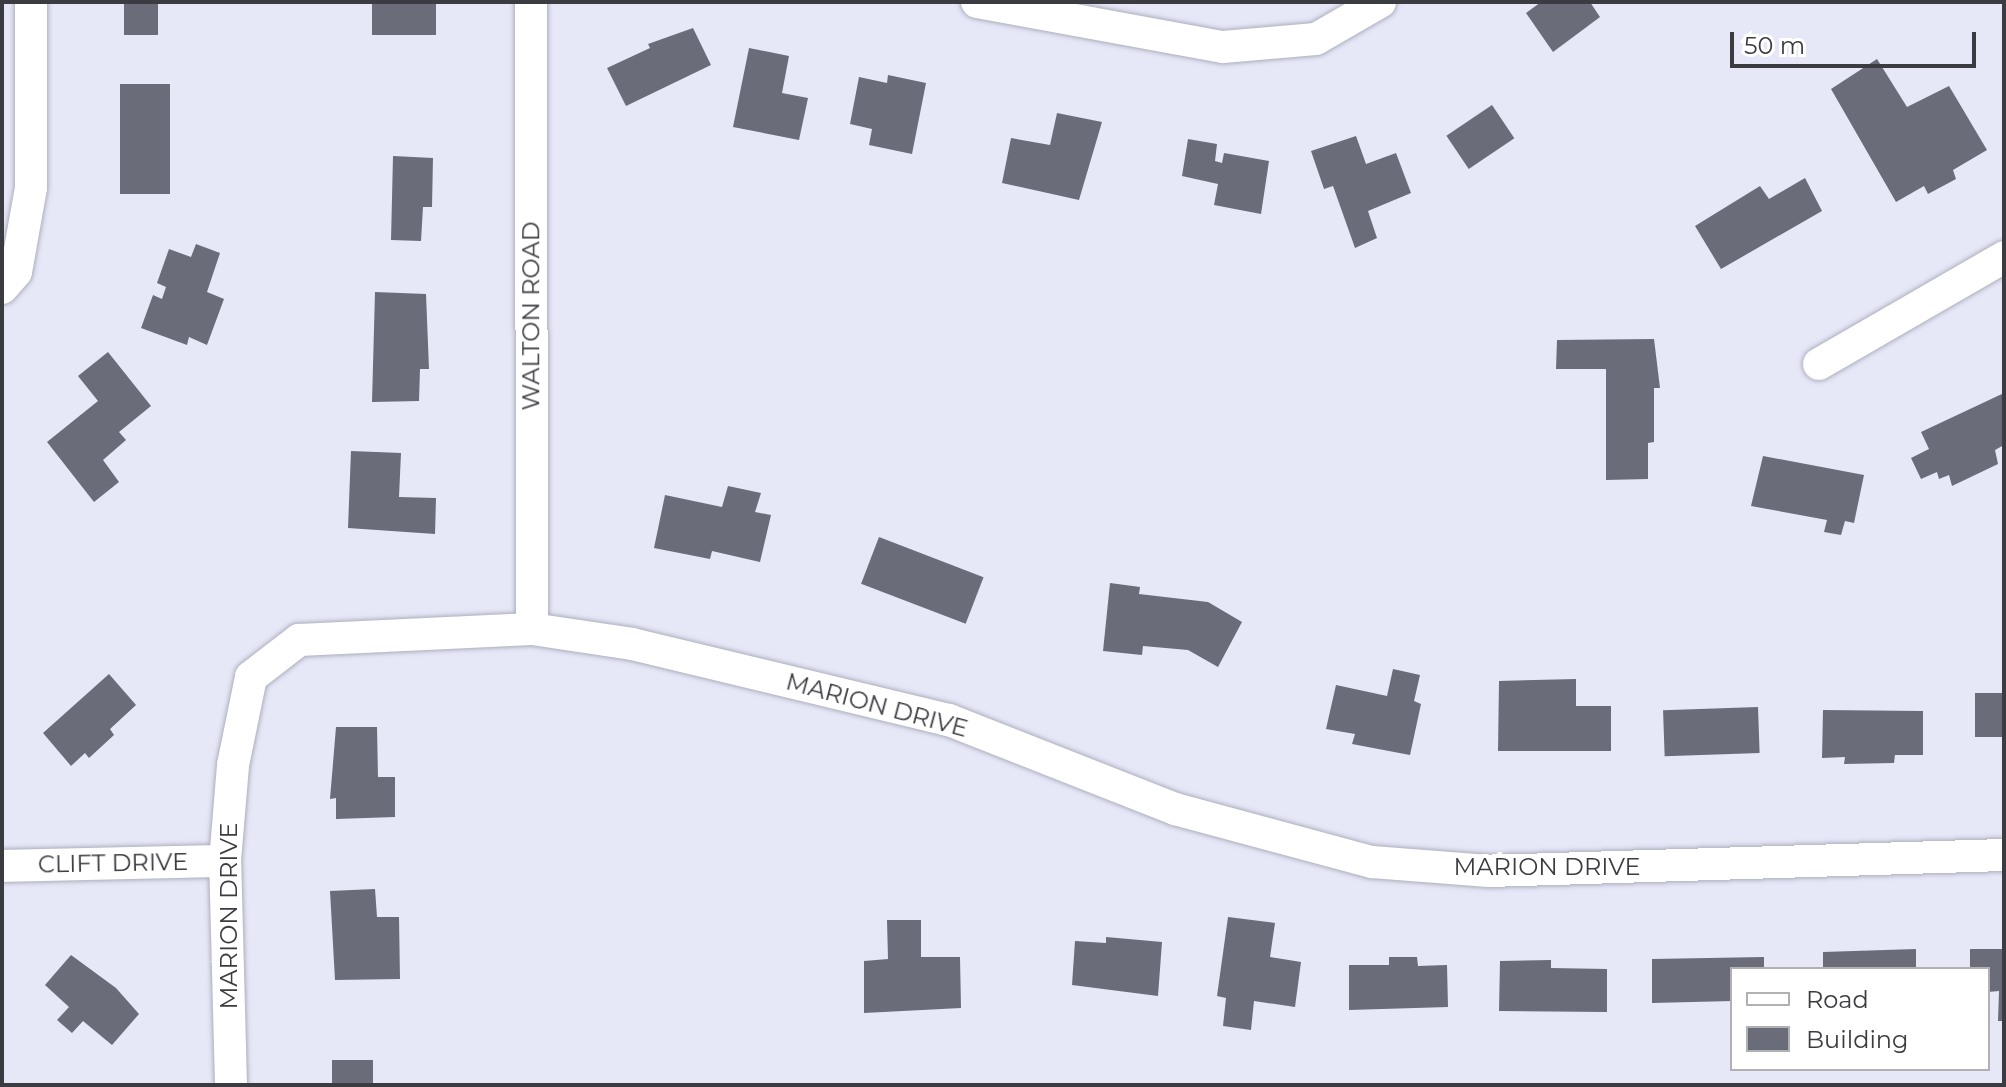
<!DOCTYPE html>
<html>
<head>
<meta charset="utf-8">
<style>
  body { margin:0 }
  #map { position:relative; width:2006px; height:1087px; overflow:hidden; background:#e6e7f7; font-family:Montserrat,sans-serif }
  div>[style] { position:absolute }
  .building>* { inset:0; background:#6b6c7a; transform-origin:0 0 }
  .roads { filter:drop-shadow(0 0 2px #adafbe) drop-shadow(0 0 2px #adafbe) }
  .street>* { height:32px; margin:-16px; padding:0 16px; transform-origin:16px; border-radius:16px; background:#fff }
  span { translate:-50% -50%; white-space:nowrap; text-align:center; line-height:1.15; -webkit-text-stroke:8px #fff; paint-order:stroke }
  .street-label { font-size:24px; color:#3b3c42 }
  .frame { position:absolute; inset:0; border:4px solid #3b3c42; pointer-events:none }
  .legend { position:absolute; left:1730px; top:967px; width:260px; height:104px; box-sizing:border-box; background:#fff; border:2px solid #b1b1b3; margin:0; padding:10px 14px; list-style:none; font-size:24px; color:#3b3c42 }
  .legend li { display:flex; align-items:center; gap:16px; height:40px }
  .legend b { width:40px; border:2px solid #b1b1b3 }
  .scale { position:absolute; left:1730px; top:32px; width:246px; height:36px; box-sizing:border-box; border:4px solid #3b3c42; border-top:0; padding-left:10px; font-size:24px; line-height:28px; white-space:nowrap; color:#3b3c42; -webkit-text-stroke:6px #fff; paint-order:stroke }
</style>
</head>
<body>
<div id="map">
  <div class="building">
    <i style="left:124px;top:2px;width:34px;height:33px"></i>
    <i style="left:372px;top:2px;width:64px;height:33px"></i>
    <i style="clip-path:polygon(1541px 2px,1590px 2px,1600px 17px,1553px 52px,1526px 13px)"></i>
    <i style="clip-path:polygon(693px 28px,711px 65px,626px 106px,607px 68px,650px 48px,648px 44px)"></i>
    <i style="clip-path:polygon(749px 48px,789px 56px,782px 93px,808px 98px,799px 140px,733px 127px)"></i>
    <i style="clip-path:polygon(1877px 59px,1907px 107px,1949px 86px,1987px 150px,1953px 170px,1956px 179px,1928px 194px,1924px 186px,1896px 202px,1831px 89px)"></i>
    <i style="clip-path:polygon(888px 75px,926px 83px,912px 154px,869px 145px,872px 129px,850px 124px,859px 77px,887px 83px)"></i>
    <i style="left:120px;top:84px;width:50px;height:110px"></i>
    <i style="left:1492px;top:105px;width:40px;height:55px;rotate:56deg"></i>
    <i style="clip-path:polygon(1057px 113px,1102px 122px,1079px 200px,1002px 183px,1011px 138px,1050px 145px)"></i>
    <i style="clip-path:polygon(1356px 136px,1366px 164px,1396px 153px,1411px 193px,1368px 211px,1377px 238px,1355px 248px,1333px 186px,1324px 189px,1311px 151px)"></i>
    <i style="clip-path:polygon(1188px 139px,1217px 144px,1215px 161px,1222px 163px,1224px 153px,1269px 161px,1261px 214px,1214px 205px,1218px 184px,1182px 176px)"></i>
    <i style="clip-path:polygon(393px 156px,433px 158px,432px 207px,423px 207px,421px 241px,391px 240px)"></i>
    <i style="clip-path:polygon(1805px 178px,1822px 211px,1721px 269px,1695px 226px,1760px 186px,1769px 199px)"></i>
    <i style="clip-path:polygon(196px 244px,220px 253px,207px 292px,224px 299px,207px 345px,189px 337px,187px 345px,141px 328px,153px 295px,162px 299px,166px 287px,157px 283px,169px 249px,191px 257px)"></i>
    <i style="clip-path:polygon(375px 292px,426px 294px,429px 369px,420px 369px,419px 401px,372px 402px)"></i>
    <i style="clip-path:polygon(1654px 339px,1660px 388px,1654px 388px,1654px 442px,1648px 443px,1648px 479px,1606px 480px,1606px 369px,1556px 369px,1557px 340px)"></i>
    <i style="clip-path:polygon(108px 352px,151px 406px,119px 432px,126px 440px,103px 460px,119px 482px,94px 502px,47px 442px,98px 401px,78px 376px)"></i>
    <i style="clip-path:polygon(2004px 393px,2004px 445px,1995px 450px,1998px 464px,1952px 486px,1949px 475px,1939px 479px,1937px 472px,1921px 479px,1911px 458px,1929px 449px,1921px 432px)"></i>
    <i style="clip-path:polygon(351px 451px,401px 453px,399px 497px,436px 498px,435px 534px,348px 528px)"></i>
    <i style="clip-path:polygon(1763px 456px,1864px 475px,1854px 523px,1845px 521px,1841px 535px,1824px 532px,1827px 520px,1751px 506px)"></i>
    <i style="clip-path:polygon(728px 486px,761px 493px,755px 512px,771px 515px,760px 562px,712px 551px,710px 559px,654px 548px,665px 495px,722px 507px)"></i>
    <i style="left:879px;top:537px;width:112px;height:50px;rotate:21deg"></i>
    <i style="clip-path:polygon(1110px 583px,1140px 587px,1139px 594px,1208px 602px,1242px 622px,1218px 667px,1188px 650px,1143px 646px,1142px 655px,1103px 651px)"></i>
    <i style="clip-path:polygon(1393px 669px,1420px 675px,1414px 701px,1421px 704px,1410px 755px,1352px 744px,1355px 734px,1326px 729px,1336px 685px,1387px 696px)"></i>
    <i style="clip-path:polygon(109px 674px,136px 705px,110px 729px,114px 735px,89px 758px,85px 753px,71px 766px,43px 733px)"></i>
    <i style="clip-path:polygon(1576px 679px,1576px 706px,1611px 706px,1611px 751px,1498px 751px,1499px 681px)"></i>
    <i style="left:1975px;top:693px;width:29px;height:44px"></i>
    <i style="left:1758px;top:707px;width:46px;height:95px;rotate:88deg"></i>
    <i style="clip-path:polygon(1823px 710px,1923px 711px,1923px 755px,1895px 755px,1894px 763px,1844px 764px,1845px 757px,1822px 758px)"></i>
    <i style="clip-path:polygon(336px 727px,377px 727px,378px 777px,395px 777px,395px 817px,336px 819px,336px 798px,330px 799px)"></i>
    <i style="clip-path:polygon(375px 889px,377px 917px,399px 917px,400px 979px,335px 980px,330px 891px)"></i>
    <i style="clip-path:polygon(1228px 917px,1275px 923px,1270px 957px,1301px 962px,1295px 1007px,1254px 1001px,1251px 1030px,1223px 1026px,1226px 998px,1217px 996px)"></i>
    <i style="clip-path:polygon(887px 920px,921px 920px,921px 957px,960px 957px,961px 1008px,864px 1013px,864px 961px,888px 959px)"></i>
    <i style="clip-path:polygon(1106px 937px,1162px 942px,1158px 996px,1072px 985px,1075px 941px,1106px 943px)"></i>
    <i style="clip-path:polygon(1916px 949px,1916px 969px,1823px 969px,1823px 952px)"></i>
    <i style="clip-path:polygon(1970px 949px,2004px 949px,2004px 1021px,1998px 1021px,1999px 991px,1988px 992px,1988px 969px,1970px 969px)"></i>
    <i style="clip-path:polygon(71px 955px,116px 988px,139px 1014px,112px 1045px,83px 1021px,72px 1033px,57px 1020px,69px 1007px,45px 985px)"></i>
    <i style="clip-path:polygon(1389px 957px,1417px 957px,1418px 966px,1447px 965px,1448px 1007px,1349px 1010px,1349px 965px,1389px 965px)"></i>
    <i style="clip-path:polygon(1764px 957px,1764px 969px,1732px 969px,1732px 1001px,1652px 1003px,1652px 959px)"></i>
    <i style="clip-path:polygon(1551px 960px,1551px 968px,1607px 969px,1607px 1012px,1499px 1011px,1500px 961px)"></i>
    <i style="left:373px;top:1060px;width:25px;height:41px;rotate:90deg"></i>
  </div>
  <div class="roads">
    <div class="street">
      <i style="left:531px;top:2px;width:627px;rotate:89.91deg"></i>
      <i style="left:977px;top:2px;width:250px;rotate:10.4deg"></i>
      <i style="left:1223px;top:47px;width:93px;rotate:-4.9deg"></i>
      <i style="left:1316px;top:39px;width:74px;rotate:-30deg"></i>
      <i style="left:2px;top:288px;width:21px;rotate:-49deg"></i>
      <i style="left:16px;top:272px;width:85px;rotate:-79.9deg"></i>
      <i style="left:31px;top:188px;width:186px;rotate:-90deg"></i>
      <i style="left:1819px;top:364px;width:214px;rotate:-30deg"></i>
      <i style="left:2px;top:866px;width:223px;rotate:-1.3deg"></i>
      <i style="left:231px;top:1085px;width:224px;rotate:-91.5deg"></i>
      <i style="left:225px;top:861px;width:96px;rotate:-85.2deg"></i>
      <i style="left:233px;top:765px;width:90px;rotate:-78.4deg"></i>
      <i style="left:251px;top:677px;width:61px;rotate:-37.6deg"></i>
      <i style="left:299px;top:640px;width:233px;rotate:-2.7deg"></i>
      <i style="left:532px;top:629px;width:101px;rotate:8.5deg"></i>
      <i style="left:632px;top:644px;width:326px;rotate:13.5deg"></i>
      <i style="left:949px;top:720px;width:243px;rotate:21.5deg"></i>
      <i style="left:1175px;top:809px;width:204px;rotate:15.1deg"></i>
      <i style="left:1372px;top:862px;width:117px;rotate:4.4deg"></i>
      <i style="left:1489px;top:871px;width:515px;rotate:-1.78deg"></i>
    </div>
  </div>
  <div class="street-label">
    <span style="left:531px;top:316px;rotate:-90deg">WALTON ROAD</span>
    <span style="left:877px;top:705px;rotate:15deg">MARION DRIVE</span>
    <span style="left:113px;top:863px;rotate:-1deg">CLIFT DRIVE</span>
    <span style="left:1547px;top:867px">MARION DRIVE</span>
    <span style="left:229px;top:916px;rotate:-90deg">MARION DRIVE</span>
  </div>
  <div class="frame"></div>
  <ul class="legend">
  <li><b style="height:10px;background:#fff"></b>Road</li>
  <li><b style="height:22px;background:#6b6c7a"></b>Building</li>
  </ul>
  <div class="scale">50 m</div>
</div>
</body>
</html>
